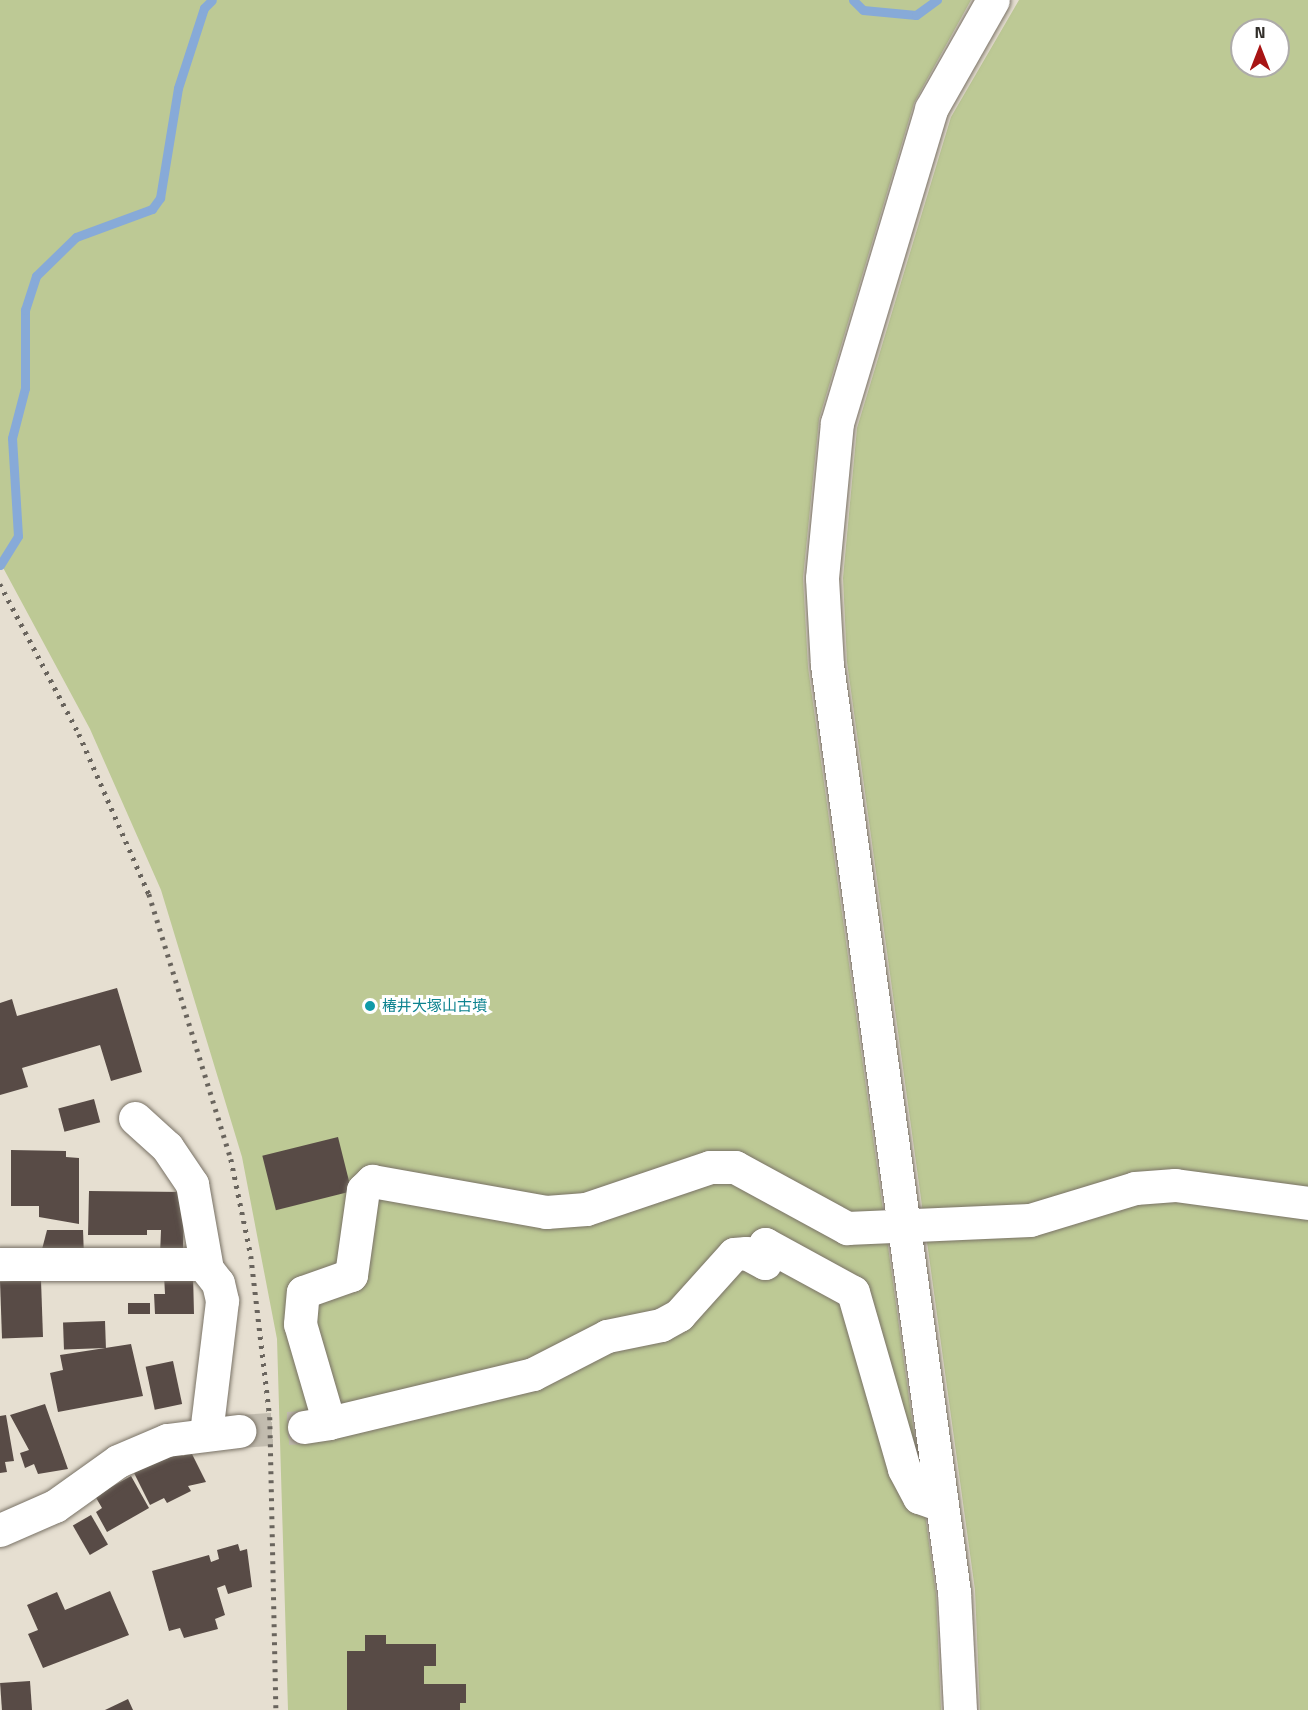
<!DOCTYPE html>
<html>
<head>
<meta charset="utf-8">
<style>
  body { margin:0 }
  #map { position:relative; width:1308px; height:1710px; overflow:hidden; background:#e6dfd1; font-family:"Titillium Web","Noto Sans JP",sans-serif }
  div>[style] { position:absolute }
  .green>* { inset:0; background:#bdc995 }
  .stream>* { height:9px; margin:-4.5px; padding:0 4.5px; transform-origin:4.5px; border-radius:4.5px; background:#87aad8 }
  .building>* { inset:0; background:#584b46; transform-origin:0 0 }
  .minor-tunnel>* { height:33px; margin-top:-16.5px; transform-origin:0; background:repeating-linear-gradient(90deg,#c2bcaf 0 33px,transparent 0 49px) }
  .roads { filter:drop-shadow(0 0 2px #797266) drop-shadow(0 0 2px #797266) }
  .minor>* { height:33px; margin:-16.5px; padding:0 16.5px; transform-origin:16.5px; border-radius:16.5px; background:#fff }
  .rail>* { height:4.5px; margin-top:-2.25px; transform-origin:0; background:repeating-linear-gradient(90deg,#69645d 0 3px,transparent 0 9px) }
  .dots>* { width:16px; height:16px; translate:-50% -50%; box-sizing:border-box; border:3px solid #fff; border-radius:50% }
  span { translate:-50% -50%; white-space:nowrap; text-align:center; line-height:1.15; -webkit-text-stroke:6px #fff; paint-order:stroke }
  .culture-label { font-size:15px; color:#0d838f }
  .left { translate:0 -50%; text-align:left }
  .north { position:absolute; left:1230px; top:18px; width:60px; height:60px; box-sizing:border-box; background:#fff; border:2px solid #adaba9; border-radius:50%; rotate:0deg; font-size:16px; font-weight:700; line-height:24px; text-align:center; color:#312e29 }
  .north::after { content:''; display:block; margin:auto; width:21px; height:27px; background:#a81414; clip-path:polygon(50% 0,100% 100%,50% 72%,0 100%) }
</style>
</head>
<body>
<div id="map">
  <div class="green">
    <i style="clip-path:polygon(0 0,971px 0,914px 103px,819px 419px,803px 578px,808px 667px,936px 1594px,941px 1710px,288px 1710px,277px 1339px,242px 1157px,161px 890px,90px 729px,0 562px)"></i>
    <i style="clip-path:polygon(evenodd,1019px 0,1308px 0,1308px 1710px,980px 1710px,975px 1590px,847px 662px,843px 578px,857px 428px,951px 117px,1019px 0,1242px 30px,1278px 30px,1278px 66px,1242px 66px,1242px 30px)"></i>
  </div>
  <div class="stream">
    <i style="left:853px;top:0;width:14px;rotate:45deg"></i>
    <i style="left:863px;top:10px;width:53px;rotate:5.4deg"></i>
    <i style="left:916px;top:15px;width:26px;rotate:-36deg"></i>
    <i style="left:0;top:565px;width:34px;rotate:-58deg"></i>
    <i style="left:18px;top:536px;width:98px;rotate:-93.5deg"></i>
    <i style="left:12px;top:438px;width:52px;rotate:-75.4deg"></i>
    <i style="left:25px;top:388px;width:78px;rotate:-90deg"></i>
    <i style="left:25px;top:310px;width:36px;rotate:-72deg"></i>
    <i style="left:36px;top:276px;width:56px;rotate:-44.3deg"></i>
    <i style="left:76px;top:237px;width:81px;rotate:-20.2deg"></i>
    <i style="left:152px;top:209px;width:14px;rotate:-54deg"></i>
    <i style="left:160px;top:198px;width:111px;rotate:-80.7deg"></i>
    <i style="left:178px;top:88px;width:84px;rotate:-72deg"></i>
    <i style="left:204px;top:8px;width:11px;rotate:-45deg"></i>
  </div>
  <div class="building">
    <i style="clip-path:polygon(117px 988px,142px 1072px,111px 1081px,100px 1045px,22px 1068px,28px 1087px,0 1095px,0 1003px,12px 999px,17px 1016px)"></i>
    <i style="left:94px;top:1099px;width:24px;height:37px;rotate:75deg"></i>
    <i style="left:338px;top:1137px;width:56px;height:78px;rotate:76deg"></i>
    <i style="clip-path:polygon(11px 1150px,66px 1151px,66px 1157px,79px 1158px,79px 1224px,39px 1217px,39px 1206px,11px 1206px)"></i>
    <i style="clip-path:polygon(89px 1191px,184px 1192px,183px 1255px,160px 1255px,161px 1230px,147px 1230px,147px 1235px,88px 1235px)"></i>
    <i style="clip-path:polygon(47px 1230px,83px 1230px,84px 1257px,40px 1257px)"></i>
    <i style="clip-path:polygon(193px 1274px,194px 1314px,155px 1314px,154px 1294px,165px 1294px,164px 1275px)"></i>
    <i style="left:41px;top:1280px;width:57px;height:41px;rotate:88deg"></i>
    <i style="left:128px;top:1303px;width:22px;height:11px"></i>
    <i style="left:105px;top:1321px;width:27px;height:42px;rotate:88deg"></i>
    <i style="clip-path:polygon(131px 1344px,143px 1396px,58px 1412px,50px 1373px,63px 1370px,60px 1355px)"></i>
    <i style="left:173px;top:1361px;width:44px;height:28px;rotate:78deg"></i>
    <i style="clip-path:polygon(45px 1404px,68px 1469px,38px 1474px,34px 1464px,25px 1468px,20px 1453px,29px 1450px,10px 1415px)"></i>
    <i style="clip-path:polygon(6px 1415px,14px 1461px,5px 1462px,7px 1472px,0 1473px,0 1416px)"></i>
    <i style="clip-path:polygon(179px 1450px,183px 1456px,191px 1452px,206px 1482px,188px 1486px,191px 1491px,167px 1503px,164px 1498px,150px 1505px,134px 1473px)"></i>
    <i style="clip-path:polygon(131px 1476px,149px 1508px,107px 1532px,96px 1512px,102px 1508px,95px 1496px)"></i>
    <i style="left:91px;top:1515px;width:34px;height:21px;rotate:60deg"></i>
    <i style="clip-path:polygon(238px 1544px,240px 1551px,247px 1549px,252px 1587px,228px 1594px,225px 1585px,217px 1588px,225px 1615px,215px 1619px,218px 1629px,184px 1638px,180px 1628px,169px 1631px,152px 1571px,209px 1555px,211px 1562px,219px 1559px,217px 1550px)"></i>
    <i style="clip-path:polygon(110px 1591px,129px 1635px,43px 1668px,28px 1634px,38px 1630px,27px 1605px,57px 1592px,65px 1610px)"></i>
    <i style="clip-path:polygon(365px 1635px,386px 1635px,386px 1644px,436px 1644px,436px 1666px,424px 1666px,424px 1684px,466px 1684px,466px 1703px,460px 1703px,460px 1710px,347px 1710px,347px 1651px,365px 1651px)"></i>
    <i style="left:30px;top:1681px;width:29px;height:30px;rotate:86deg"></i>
    <i style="clip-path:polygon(128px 1699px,133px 1710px,105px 1710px)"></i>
  </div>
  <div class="minor-tunnel">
    <i style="left:239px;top:1431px;width:65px;rotate:-3.5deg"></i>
  </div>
  <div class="roads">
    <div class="minor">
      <i style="left:135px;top:1118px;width:43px;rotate:42.2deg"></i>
      <i style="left:167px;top:1147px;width:45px;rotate:56deg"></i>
      <i style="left:192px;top:1184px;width:86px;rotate:80deg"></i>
      <i style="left:0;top:1264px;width:203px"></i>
      <i style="left:203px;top:1264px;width:24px;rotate:52deg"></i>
      <i style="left:218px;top:1283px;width:18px;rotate:77deg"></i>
      <i style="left:222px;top:1301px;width:134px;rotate:96.9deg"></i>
      <i style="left:329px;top:1423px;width:210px;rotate:-13.5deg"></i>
      <i style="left:533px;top:1374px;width:83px;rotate:-27.2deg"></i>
      <i style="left:607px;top:1336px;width:55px;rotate:-11.5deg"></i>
      <i style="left:661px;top:1325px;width:21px;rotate:-29deg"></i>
      <i style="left:679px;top:1315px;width:82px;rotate:-48deg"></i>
      <i style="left:734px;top:1254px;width:12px;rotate:-5deg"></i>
      <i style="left:746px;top:1253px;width:21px;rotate:28deg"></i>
      <i style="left:765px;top:1263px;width:19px;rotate:-90deg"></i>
      <i style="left:765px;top:1244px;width:100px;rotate:28.6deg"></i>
      <i style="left:853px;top:1292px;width:184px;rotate:73.9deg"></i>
      <i style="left:904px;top:1469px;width:32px;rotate:62deg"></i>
      <i style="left:919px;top:1497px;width:23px;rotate:20deg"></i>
      <i style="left:304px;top:1427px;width:25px;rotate:-9deg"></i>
      <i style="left:329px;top:1423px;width:103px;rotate:-106.3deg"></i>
      <i style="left:300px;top:1324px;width:32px;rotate:-85deg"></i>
      <i style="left:303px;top:1292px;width:51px;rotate:-19.5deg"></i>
      <i style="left:351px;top:1275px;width:86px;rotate:-82deg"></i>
      <i style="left:363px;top:1190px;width:13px;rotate:-45deg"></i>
      <i style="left:372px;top:1181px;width:177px;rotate:10.1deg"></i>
      <i style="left:546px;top:1212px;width:40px;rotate:-4.3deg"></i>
      <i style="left:586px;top:1209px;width:131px;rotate:-18.7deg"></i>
      <i style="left:710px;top:1167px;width:25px"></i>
      <i style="left:735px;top:1167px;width:128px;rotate:28.6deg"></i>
      <i style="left:847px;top:1228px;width:183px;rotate:-2.5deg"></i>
      <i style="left:1030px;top:1220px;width:110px;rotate:-16.9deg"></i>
      <i style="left:1135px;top:1188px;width:40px;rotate:-4.3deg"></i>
      <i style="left:1175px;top:1185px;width:134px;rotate:7.7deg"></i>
      <i style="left:0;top:1530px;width:60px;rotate:-23.6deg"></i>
      <i style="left:55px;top:1506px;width:77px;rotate:-35.5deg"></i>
      <i style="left:118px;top:1461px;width:53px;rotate:-23.2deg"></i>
      <i style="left:167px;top:1440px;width:73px;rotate:-7.1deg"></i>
      <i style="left:960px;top:1710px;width:118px;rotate:-92.9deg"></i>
      <i style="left:954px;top:1592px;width:936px;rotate:-97.8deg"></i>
      <i style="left:827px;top:665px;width:87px;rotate:-93.3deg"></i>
      <i style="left:822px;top:578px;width:156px;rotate:-84.5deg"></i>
      <i style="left:837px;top:423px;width:328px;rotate:-73.3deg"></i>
      <i style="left:931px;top:109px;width:125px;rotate:-60.4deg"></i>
    </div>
  </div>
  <div class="rail">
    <i style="left:0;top:584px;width:170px;rotate:62.2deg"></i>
    <i style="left:79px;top:734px;width:175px;rotate:66.4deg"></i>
    <i style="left:149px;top:894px;width:277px;rotate:72.8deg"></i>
    <i style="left:231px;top:1159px;width:99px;rotate:78.3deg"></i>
    <i style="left:251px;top:1256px;width:162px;rotate:83.3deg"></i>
    <i style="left:270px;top:1417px;width:293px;rotate:88.8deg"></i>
  </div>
  <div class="dots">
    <i style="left:370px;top:1006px;background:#0f9aa8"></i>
  </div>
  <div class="culture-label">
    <span class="left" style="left:382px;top:1006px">椿井大塚山古墳</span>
  </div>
  <div class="north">N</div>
</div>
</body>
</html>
